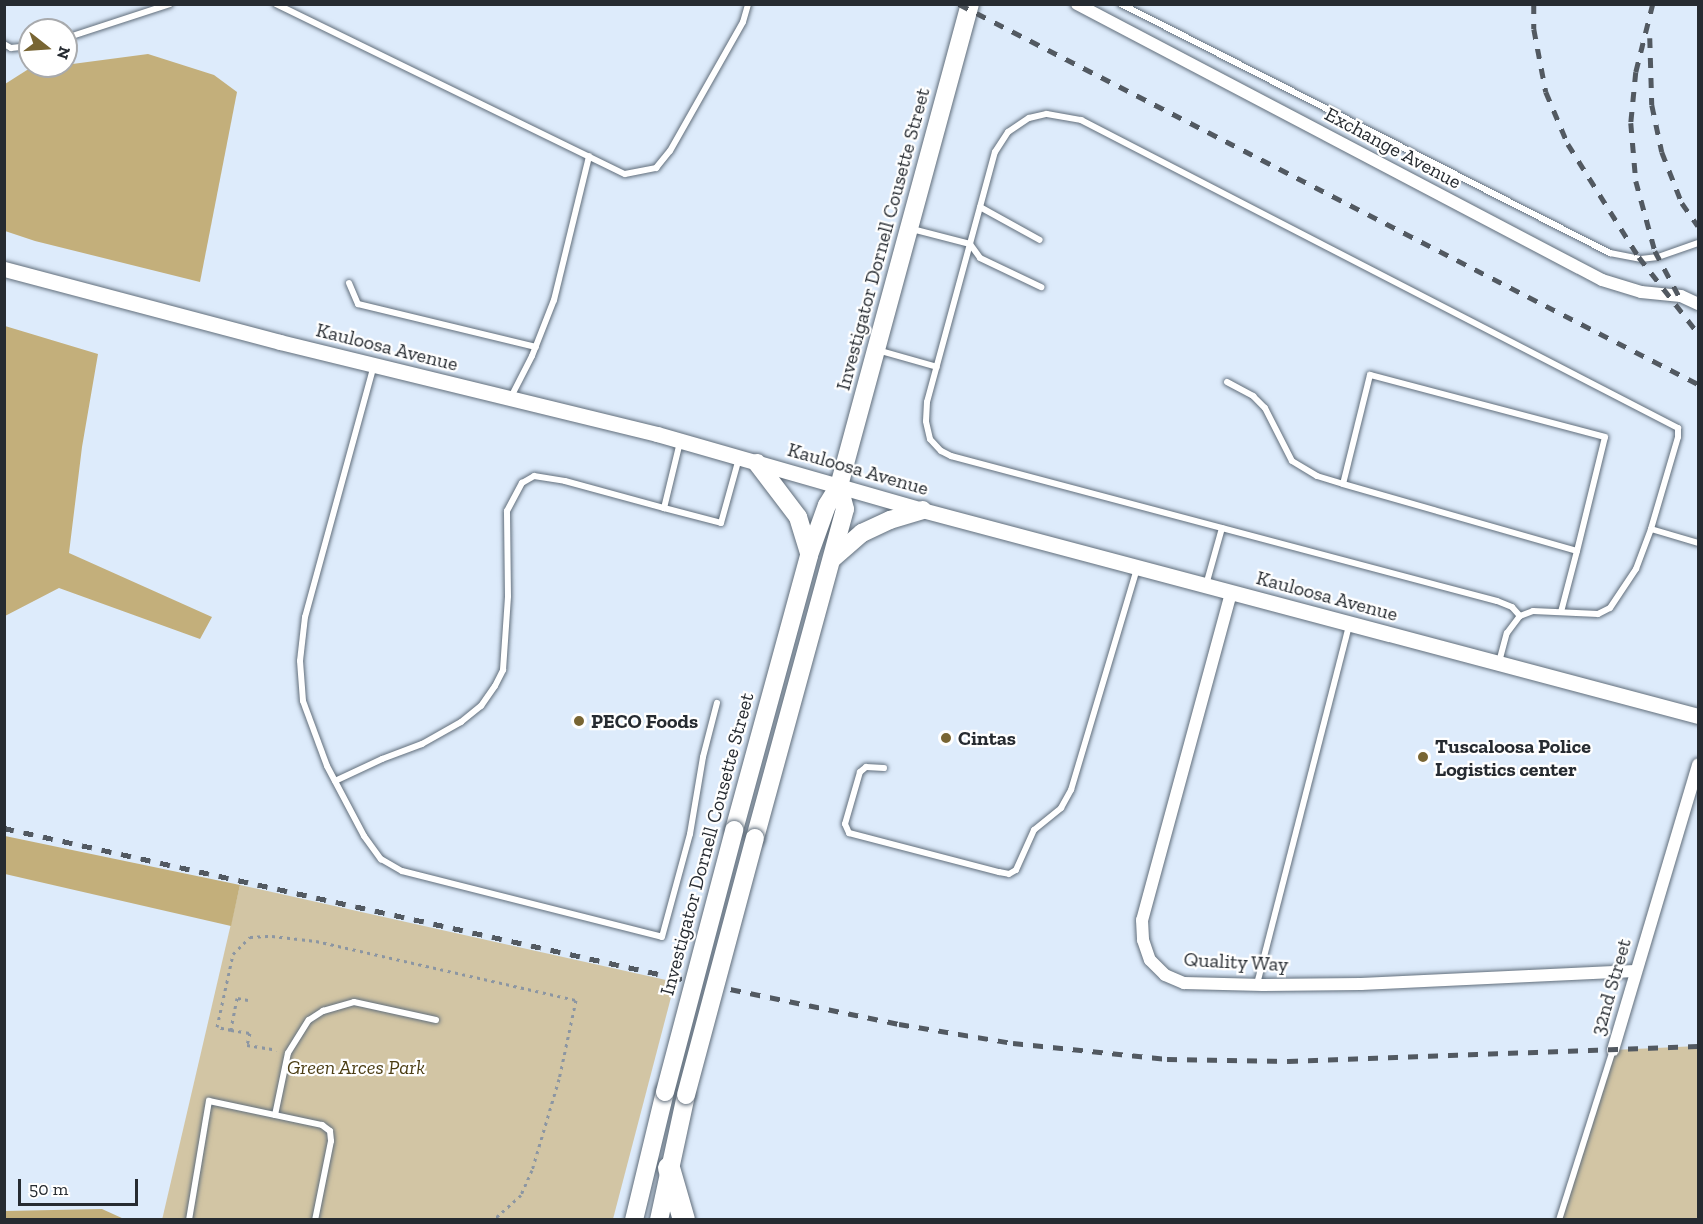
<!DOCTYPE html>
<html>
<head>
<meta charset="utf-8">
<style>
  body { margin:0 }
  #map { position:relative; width:1703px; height:1224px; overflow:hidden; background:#ddebfb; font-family:"Zilla Slab",serif }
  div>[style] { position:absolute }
  .green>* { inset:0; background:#d2c5a4 }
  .forest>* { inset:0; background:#c3af7b }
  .path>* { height:3px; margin-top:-1.5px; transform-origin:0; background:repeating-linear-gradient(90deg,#8c96a2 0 3px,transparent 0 7.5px) }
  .roads { filter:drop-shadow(0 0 2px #616e7b) drop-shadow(0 0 2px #616e7b) }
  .service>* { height:6px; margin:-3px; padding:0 3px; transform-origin:3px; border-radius:3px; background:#fff }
  .minor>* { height:12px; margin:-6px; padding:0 6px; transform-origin:6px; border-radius:6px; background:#fff }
  .tertiary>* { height:15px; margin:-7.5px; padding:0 7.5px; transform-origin:7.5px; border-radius:7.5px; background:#fff }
  .secondary>* { height:18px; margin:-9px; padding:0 9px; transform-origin:9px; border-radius:9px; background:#fff }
  .motorway>* { height:22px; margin:-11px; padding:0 11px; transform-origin:11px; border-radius:11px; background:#fff }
  .rail>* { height:4.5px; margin-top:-2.25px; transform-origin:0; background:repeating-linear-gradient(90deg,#525961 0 10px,transparent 0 20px) }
  .bridges { filter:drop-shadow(0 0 2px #616e7b) drop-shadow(0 0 2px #616e7b) }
  .secondary-bridge>* { height:18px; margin:-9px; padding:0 9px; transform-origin:9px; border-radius:9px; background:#fff }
  .dots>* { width:16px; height:16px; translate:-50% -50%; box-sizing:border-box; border:3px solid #fff; border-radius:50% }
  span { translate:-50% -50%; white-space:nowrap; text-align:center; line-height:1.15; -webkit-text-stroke:4.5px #fff; paint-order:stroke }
  .street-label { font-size:20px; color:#262b31 }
  .poi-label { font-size:20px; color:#262b31; font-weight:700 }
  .left { translate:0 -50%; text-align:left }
  .park-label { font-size:20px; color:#4b3d13; font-style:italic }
  .frame { position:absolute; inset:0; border:6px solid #262b31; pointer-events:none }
  .north { position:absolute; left:18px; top:18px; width:60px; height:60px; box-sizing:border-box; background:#fff; border:2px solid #a8aaad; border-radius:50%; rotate:107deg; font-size:16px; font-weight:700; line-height:24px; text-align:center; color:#262b31 }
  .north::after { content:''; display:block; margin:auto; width:21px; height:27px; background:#786533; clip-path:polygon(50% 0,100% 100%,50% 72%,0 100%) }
  .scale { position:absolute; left:18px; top:1179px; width:120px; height:27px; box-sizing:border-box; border:3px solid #262b31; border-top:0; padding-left:8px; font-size:18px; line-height:21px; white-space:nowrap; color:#262b31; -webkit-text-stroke:4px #fff; paint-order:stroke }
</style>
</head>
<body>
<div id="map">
  <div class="green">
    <i style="clip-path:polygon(240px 885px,675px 982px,613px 1219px,162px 1220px)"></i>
    <i style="clip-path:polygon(1698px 1046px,1698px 1219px,1559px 1220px,1613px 1050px)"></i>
  </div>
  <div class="forest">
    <i style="clip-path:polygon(148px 54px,214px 75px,237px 92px,200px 282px,35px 241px,5px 231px,5px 84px,27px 70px)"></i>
    <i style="clip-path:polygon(5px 326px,98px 354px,82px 447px,69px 553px,212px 617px,200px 639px,59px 588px,5px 616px)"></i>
    <i style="clip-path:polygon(5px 836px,240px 885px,231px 926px,5px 874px)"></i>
    <i style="clip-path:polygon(102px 1209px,124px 1219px,5px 1219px,5px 1211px)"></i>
  </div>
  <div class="path">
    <i style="left:248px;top:1000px;width:11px;rotate:-170deg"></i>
    <i style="left:237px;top:998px;width:33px;rotate:101deg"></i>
    <i style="left:231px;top:1030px;width:14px;rotate:-168deg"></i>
    <i style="left:217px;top:1027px;width:75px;rotate:-77.6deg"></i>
    <i style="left:233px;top:954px;width:24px;rotate:-45deg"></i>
    <i style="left:250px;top:937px;width:22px;rotate:-3deg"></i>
    <i style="left:272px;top:936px;width:44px;rotate:6.5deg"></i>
    <i style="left:316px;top:941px;width:267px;rotate:12.8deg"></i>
    <i style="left:576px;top:1000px;width:81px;rotate:102.1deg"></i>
    <i style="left:559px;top:1079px;width:95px;rotate:106.5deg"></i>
    <i style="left:532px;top:1170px;width:27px;rotate:114deg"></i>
    <i style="left:521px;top:1195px;width:38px;rotate:138deg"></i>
    <i style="left:231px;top:1030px;width:19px;rotate:9deg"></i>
    <i style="left:250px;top:1033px;width:12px;rotate:104deg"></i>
    <i style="left:247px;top:1045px;width:30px;rotate:9deg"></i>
  </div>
  <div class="roads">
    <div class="service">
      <i style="left:276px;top:4px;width:388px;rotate:26deg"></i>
      <i style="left:625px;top:174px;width:32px;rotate:-11deg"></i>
      <i style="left:656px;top:168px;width:22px;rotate:-51deg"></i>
      <i style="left:670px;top:151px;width:148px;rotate:-60.5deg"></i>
      <i style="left:743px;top:22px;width:19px;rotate:-74deg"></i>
      <i style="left:1121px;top:4px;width:549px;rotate:26.99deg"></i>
      <i style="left:1610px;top:253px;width:32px;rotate:11deg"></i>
      <i style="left:1641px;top:259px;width:17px;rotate:-7deg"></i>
      <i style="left:1658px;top:257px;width:42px;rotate:-19.3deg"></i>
      <i style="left:66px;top:38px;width:109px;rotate:-18.1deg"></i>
      <i style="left:4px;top:44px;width:8px;rotate:30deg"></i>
      <i style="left:11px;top:48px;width:19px;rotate:-6deg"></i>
      <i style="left:980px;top:207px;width:68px;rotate:28.8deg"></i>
      <i style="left:912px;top:229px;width:60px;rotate:14.5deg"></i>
      <i style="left:970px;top:244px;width:17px;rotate:54deg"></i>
      <i style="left:980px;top:258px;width:68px;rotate:25.4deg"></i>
      <i style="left:349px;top:283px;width:23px;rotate:67deg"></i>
      <i style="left:358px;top:304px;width:183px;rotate:13.6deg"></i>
      <i style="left:877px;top:350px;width:62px;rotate:15.8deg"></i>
      <i style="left:374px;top:365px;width:261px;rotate:105.3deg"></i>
      <i style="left:305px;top:617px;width:44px;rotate:96.5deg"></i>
      <i style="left:300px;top:661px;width:40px;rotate:85.7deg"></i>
      <i style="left:303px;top:701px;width:69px;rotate:69.7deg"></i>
      <i style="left:327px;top:766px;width:79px;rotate:62.1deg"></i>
      <i style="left:364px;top:836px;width:29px;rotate:54deg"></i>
      <i style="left:381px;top:859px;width:24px;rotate:30deg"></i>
      <i style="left:402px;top:871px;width:268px;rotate:14.2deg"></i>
      <i style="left:662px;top:937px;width:107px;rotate:-74.8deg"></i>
      <i style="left:690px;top:834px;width:78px;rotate:-80.4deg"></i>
      <i style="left:703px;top:757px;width:56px;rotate:-75.5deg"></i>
      <i style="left:1227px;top:382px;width:30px;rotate:28deg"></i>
      <i style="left:1253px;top:396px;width:17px;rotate:45deg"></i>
      <i style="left:1265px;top:408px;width:59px;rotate:63deg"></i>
      <i style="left:1292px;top:461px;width:29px;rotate:31deg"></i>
      <i style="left:1317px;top:476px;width:27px;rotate:17deg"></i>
      <i style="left:511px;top:397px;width:46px;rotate:-62.9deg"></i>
      <i style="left:532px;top:356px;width:60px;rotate:-68.6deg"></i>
      <i style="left:554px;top:300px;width:148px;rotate:-76.3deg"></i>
      <i style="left:680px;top:442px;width:68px;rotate:103.6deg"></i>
      <i style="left:664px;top:508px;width:59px;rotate:14.7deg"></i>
      <i style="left:721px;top:523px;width:67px;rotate:-74.5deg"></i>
      <i style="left:1206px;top:585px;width:59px;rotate:-74.3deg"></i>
      <i style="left:1561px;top:612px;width:63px;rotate:-75.3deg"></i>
      <i style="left:1577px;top:551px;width:117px;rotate:-76.2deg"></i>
      <i style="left:1605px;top:437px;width:243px;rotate:-165.2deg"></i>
      <i style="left:1370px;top:375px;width:112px;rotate:103.9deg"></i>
      <i style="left:1343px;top:484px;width:243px;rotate:16deg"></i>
      <i style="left:1520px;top:616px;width:12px;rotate:-132deg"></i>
      <i style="left:1512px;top:607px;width:16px;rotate:-158deg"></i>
      <i style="left:1497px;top:601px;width:565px;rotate:-165.13deg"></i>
      <i style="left:951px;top:456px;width:11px;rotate:-153deg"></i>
      <i style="left:941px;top:451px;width:16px;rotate:-133deg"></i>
      <i style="left:930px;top:439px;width:18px;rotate:-103deg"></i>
      <i style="left:926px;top:421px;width:19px;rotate:-87deg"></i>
      <i style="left:927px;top:402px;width:259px;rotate:-74.8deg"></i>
      <i style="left:995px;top:152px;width:24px;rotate:-57deg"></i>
      <i style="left:1008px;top:132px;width:25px;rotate:-34deg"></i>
      <i style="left:1029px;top:118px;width:18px;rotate:-13deg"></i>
      <i style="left:1047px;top:114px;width:35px;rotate:10deg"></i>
      <i style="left:1081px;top:120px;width:672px;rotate:27.29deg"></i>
      <i style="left:1678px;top:428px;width:9px;rotate:90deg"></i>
      <i style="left:1678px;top:437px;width:96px;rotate:106.4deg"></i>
      <i style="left:1651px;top:529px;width:49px;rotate:16.6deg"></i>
      <i style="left:1499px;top:662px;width:30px;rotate:-75deg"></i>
      <i style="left:1507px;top:633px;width:21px;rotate:-53deg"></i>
      <i style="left:1520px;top:616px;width:14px;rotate:-21deg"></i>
      <i style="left:1533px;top:611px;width:65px;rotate:2.6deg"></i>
      <i style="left:1598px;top:614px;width:13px;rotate:-27deg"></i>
      <i style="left:1610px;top:608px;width:47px;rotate:-56.3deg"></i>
      <i style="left:1636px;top:569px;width:43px;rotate:-69.4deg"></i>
      <i style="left:884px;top:768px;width:18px;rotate:-177deg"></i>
      <i style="left:866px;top:767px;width:8px;rotate:140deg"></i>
      <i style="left:860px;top:772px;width:54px;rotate:106.1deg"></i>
      <i style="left:845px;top:824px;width:10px;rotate:66deg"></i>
      <i style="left:849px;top:833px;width:155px;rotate:14.6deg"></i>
      <i style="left:999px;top:872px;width:10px;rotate:11deg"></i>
      <i style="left:1009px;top:874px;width:8px;rotate:-30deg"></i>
      <i style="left:1016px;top:870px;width:44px;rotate:-65.8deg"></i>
      <i style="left:1034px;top:830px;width:35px;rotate:-39deg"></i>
      <i style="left:1061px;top:808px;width:21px;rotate:-61deg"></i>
      <i style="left:1071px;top:790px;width:232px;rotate:-73.4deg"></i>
      <i style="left:335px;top:781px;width:52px;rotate:-25.1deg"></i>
      <i style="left:382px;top:759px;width:43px;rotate:-20.6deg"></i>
      <i style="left:422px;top:744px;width:45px;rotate:-29.4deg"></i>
      <i style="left:461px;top:722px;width:26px;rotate:-39deg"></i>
      <i style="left:481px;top:706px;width:24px;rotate:-55deg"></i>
      <i style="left:495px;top:686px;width:18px;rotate:-63deg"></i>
      <i style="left:503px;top:670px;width:74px;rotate:-86.1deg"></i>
      <i style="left:508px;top:596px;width:85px;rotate:-90.7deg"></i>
      <i style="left:507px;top:511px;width:32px;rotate:-62deg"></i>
      <i style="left:522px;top:483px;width:14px;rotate:-30deg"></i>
      <i style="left:534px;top:476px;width:31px;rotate:9deg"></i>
      <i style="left:565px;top:481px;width:103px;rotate:15.3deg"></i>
      <i style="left:1257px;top:984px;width:371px;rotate:-75.6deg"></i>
      <i style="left:275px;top:1115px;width:63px;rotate:-78.2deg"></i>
      <i style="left:288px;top:1053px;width:39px;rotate:-58deg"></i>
      <i style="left:309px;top:1020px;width:17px;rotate:-33deg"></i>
      <i style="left:323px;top:1011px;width:32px;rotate:-16deg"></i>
      <i style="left:354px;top:1002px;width:84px;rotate:12.4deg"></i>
      <i style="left:189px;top:1220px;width:121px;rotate:-80.5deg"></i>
      <i style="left:209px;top:1101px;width:116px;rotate:12deg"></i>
      <i style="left:322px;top:1125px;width:10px;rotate:37deg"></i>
      <i style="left:330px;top:1131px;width:10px;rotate:84deg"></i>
      <i style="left:331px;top:1141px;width:81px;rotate:101.4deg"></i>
      <i style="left:1559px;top:1220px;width:178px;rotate:-72.4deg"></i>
    </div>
    <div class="minor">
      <i style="left:1077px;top:4px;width:593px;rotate:27.73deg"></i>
      <i style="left:1602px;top:280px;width:41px;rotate:17.1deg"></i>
      <i style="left:1641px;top:292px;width:40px;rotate:5.7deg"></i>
      <i style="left:1681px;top:296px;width:19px;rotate:25deg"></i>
      <i style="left:1231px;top:593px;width:339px;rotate:105.2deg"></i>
      <i style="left:1142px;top:920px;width:20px;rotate:87deg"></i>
      <i style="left:1143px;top:940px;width:21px;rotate:71deg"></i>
      <i style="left:1150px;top:960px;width:21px;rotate:45deg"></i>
      <i style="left:1165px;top:975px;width:21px;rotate:23deg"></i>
      <i style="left:1184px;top:983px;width:79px;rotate:1.5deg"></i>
      <i style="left:1263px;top:985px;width:98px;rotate:-0.6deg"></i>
      <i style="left:1361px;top:984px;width:274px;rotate:-2.7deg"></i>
      <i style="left:1613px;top:1050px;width:298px;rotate:-73.4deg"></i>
    </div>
    <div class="tertiary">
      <i style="left:4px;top:269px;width:285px;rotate:14.8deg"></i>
      <i style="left:280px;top:342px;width:388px;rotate:13.7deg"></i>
      <i style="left:657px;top:434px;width:276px;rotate:16deg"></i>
      <i style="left:922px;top:510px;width:803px;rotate:14.87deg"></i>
    </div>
    <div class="secondary">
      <i style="left:757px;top:463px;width:68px;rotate:52.8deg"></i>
      <i style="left:798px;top:517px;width:38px;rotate:73deg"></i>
      <i style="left:832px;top:559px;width:40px;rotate:-41deg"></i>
      <i style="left:862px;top:533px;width:31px;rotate:-25deg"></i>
      <i style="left:890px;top:520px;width:34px;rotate:-17deg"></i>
      <i style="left:734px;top:830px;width:285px;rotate:-74.7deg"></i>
      <i style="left:809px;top:555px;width:53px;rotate:-70.2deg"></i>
      <i style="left:827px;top:505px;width:22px;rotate:-58deg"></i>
      <i style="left:839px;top:486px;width:499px;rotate:-74.8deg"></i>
      <i style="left:755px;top:838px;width:341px;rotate:-74.7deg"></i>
      <i style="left:845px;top:509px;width:24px;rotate:-105deg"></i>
      <i style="left:634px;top:1220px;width:132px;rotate:-76.4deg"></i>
      <i style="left:659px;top:1220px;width:128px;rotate:-77.8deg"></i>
    </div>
    <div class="motorway">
      <i style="left:669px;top:1168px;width:54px;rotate:73.9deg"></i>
    </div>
  </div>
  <div class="rail">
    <i style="left:959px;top:4px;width:831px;rotate:27.21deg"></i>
    <i style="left:1534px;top:4px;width:25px;rotate:90deg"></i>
    <i style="left:1534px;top:29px;width:64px;rotate:79.2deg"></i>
    <i style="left:1546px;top:92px;width:56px;rotate:67.1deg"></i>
    <i style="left:1568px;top:144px;width:133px;rotate:57.9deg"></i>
    <i style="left:1639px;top:257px;width:96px;rotate:52.2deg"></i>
    <i style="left:1653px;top:4px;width:70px;rotate:104deg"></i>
    <i style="left:1636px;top:72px;width:51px;rotate:95.6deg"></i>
    <i style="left:1631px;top:123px;width:58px;rotate:85.1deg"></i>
    <i style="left:1636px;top:181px;width:73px;rotate:74.8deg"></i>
    <i style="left:1655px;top:251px;width:53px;rotate:62deg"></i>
    <i style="left:1650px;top:38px;width:67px;rotate:88.3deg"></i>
    <i style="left:1652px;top:105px;width:48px;rotate:78deg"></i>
    <i style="left:1662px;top:152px;width:55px;rotate:68.6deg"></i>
    <i style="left:1682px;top:203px;width:28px;rotate:55deg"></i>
    <i style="left:4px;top:828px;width:684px;rotate:12.57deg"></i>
    <i style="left:672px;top:977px;width:232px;rotate:11.7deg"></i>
    <i style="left:899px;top:1024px;width:116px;rotate:9.5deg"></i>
    <i style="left:1013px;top:1043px;width:155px;rotate:5.9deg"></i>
    <i style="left:1167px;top:1059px;width:121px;rotate:0.9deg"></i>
    <i style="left:1288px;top:1061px;width:410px;rotate:-2.1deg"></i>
  </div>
  <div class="bridges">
    <div class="secondary-bridge">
      <i style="left:665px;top:1092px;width:271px;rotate:-75.2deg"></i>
      <i style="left:686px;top:1095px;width:266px;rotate:-75deg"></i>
    </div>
  </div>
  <div class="dots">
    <i style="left:579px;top:721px;background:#786533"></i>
    <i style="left:946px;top:738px;background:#786533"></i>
    <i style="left:1423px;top:757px;background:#786533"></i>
  </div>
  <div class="street-label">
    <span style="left:1393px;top:148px;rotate:28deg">Exchange Avenue</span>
    <span style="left:883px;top:239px;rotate:-75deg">Investigator Dornell Cousette Street</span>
    <span style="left:387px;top:347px;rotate:14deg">Kauloosa Avenue</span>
    <span style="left:858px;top:469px;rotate:16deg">Kauloosa Avenue</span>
    <span style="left:1327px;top:596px;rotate:15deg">Kauloosa Avenue</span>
    <span style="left:707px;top:844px;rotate:-75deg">Investigator Dornell Cousette Street</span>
    <span style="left:1236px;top:962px;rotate:3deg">Quality Way</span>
    <span style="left:1611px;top:987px;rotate:-74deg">32nd Street</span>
  </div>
  <div class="poi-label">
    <span class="left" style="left:591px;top:721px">PECO Foods</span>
    <span class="left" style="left:958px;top:738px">Cintas</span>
    <span class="left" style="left:1435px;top:758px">Tuscaloosa Police<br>Logistics center</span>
  </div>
  <div class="park-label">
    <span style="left:356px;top:1067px">Green Arces Park</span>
  </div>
  <div class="frame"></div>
  <div class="north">N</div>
  <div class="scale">50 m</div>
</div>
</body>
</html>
